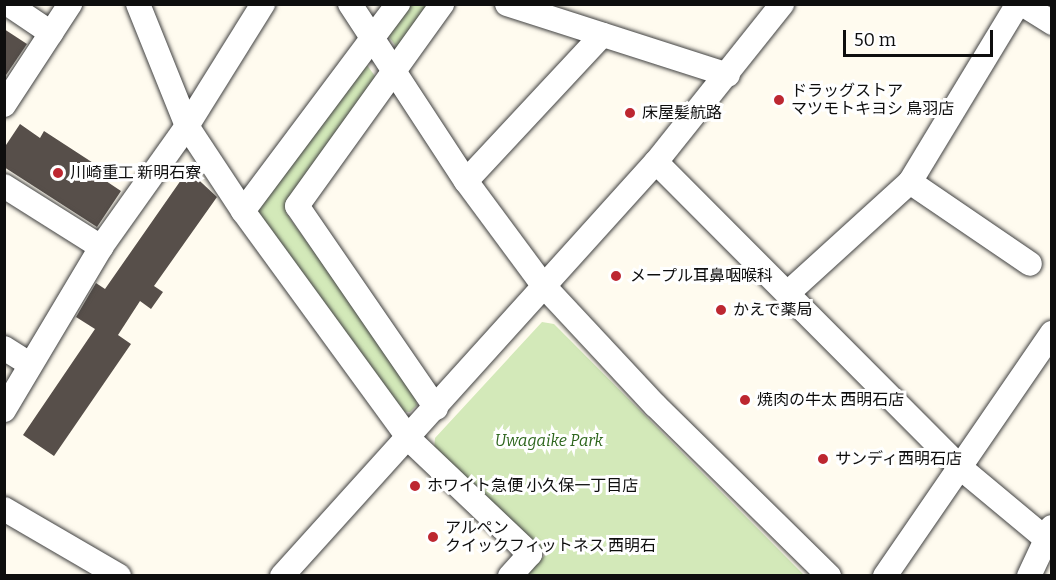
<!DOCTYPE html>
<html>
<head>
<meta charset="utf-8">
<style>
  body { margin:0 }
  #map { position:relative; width:1056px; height:580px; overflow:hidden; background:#fffbef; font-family:Bitter,"Noto Sans JP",serif }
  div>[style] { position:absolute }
  .green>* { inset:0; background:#d3e9b9 }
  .building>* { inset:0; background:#574f4a }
  .roads { filter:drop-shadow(0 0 2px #414141) drop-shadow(0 0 2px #414141) }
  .minor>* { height:24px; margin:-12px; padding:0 12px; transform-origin:12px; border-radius:12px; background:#fff }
  .dots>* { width:16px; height:16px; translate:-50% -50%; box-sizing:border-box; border:3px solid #fff; border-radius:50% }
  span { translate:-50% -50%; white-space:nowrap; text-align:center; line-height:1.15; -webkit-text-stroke:6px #fff; paint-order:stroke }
  .poi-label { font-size:16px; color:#0e0e0e }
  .left { translate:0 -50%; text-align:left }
  .park-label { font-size:16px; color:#2e661e; font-style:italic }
  .frame { position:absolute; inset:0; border:6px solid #0e0e0e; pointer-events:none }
  .scale { position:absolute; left:843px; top:30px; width:150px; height:27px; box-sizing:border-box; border:3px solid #0e0e0e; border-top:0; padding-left:8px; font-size:18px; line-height:21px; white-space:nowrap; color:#0e0e0e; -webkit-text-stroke:4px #fff; paint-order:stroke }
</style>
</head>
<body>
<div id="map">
  <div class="green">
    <i style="clip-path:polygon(404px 5px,434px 5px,400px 52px,385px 31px)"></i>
    <i style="clip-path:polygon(364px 61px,380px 83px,286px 213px,415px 392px,417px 405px,410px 412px,397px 411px,257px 212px)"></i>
    <i style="clip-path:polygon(542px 322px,554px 324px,804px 575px,527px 575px,546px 554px,434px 450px,435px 438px)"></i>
  </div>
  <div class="building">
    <i style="clip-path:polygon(4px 29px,27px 44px,4px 78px)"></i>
    <i style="clip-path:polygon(20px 124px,40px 138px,44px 131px,104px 170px,100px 177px,121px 191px,97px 227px,4px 167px,4px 148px)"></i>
    <i style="clip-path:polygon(188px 170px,217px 197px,154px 286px,163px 292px,151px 309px,140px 301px,118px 335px,131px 344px,54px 456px,23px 435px,95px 329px,76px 317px,96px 283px,105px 289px)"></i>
  </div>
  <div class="roads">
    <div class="minor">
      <i style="left:8px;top:4px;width:52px;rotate:34deg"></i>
      <i style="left:138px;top:4px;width:131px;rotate:68.1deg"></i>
      <i style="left:187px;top:126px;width:102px;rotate:56.6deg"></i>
      <i style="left:243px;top:211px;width:282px;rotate:53.9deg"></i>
      <i style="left:409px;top:439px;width:167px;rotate:43.5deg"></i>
      <i style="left:530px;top:554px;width:30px;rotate:132deg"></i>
      <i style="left:350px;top:4px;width:212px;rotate:56.8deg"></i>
      <i style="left:466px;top:181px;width:129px;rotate:53.5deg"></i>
      <i style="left:543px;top:285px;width:164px;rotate:47deg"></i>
      <i style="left:655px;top:405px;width:244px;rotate:44.5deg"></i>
      <i style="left:507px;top:4px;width:232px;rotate:17.8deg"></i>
      <i style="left:1022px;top:4px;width:36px;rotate:32deg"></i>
      <i style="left:4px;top:105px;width:121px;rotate:-56.8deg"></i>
      <i style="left:656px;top:162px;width:433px;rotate:45.1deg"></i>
      <i style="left:962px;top:469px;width:117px;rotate:39.8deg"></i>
      <i style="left:466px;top:181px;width:200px;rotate:-47deg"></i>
      <i style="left:910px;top:182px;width:145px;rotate:34.3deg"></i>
      <i style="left:4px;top:186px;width:115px;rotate:32.2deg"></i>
      <i style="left:243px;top:211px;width:259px;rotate:-53.2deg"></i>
      <i style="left:789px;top:292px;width:164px;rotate:-42.3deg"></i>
      <i style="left:910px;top:182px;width:208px;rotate:-58.8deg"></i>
      <i style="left:4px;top:348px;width:28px;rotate:32deg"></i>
      <i style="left:436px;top:408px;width:245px;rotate:-124.5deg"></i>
      <i style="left:297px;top:206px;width:249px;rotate:-54.3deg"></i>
      <i style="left:4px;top:410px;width:190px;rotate:-59.2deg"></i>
      <i style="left:101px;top:247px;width:148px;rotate:-54.6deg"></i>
      <i style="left:187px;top:126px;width:144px;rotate:-58.1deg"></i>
      <i style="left:4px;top:509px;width:133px;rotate:30.2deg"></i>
      <i style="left:282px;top:576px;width:558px;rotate:-47.91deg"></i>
      <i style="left:656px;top:162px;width:202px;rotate:-51.4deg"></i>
      <i style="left:885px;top:576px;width:295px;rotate:-55.5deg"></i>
      <i style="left:1029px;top:576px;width:54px;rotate:-64.9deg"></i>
    </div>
  </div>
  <div class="dots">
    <i style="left:779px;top:100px;background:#bd2730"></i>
    <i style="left:630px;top:113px;background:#bd2730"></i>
    <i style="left:58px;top:173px;background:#bd2730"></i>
    <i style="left:616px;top:276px;background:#bd2730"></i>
    <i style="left:721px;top:310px;background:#bd2730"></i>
    <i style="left:745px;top:400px;background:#bd2730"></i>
    <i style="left:823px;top:459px;background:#bd2730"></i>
    <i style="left:415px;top:486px;background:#bd2730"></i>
    <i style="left:433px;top:537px;background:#bd2730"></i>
  </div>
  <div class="poi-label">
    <span class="left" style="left:791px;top:100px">ドラッグストア<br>マツモトキヨシ 鳥羽店</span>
    <span class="left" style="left:642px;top:113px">床屋髪航路</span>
    <span class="left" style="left:70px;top:173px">川崎重工 新明石寮</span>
    <span class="left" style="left:630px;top:276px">メープル耳鼻咽喉科</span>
    <span class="left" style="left:733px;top:310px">かえで薬局</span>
    <span class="left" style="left:757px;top:400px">焼肉の牛太 西明石店</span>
    <span class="left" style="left:835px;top:459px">サンディ西明石店</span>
    <span class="left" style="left:427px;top:486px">ホワイト急便 小久保一丁目店</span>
    <span class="left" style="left:445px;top:537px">アルペン<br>クイックフィットネス 西明石</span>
  </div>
  <div class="park-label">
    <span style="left:549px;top:441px">Uwagaike Park</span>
  </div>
  <div class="frame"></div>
  <div class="scale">50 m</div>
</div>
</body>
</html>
